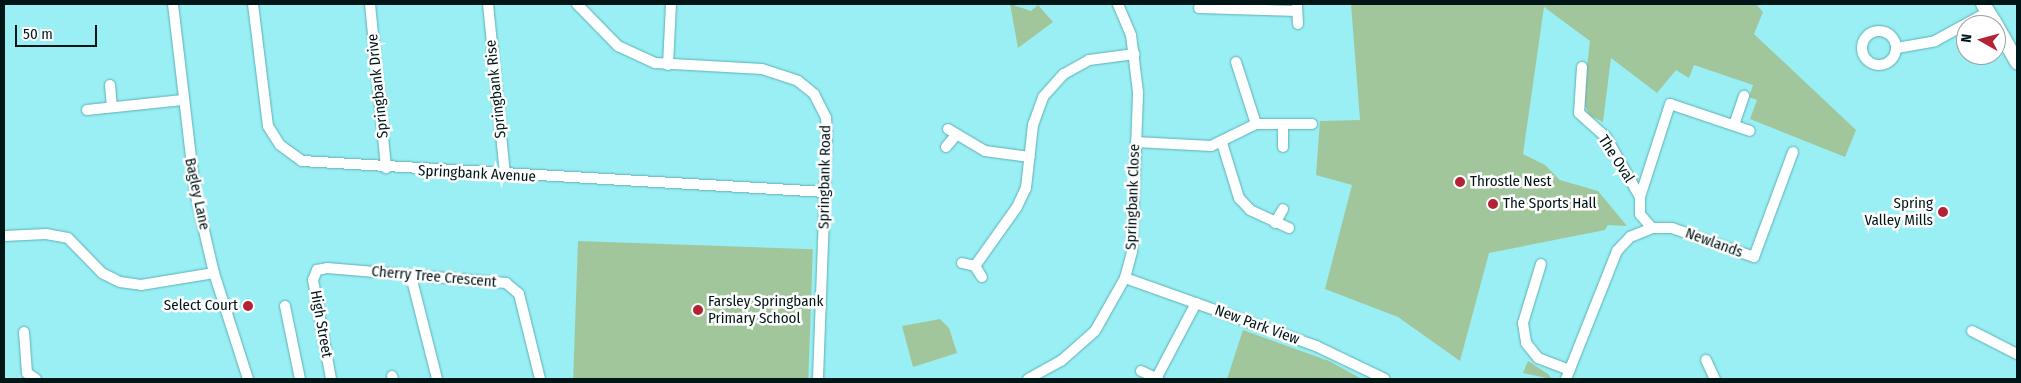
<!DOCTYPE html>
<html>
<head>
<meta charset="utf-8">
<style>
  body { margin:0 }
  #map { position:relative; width:2021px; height:383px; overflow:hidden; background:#9aeff4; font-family:"Fira Sans Condensed",sans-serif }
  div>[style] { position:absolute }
  .green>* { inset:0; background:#a2c69b; transform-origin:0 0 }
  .roads { filter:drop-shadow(0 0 1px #5cb0b6) drop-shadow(0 0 1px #5cb0b6) }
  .minor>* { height:10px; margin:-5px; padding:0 5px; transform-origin:5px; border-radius:5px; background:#fff }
  .minor>.ring { margin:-5px; padding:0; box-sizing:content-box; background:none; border:10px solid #fff; border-radius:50% }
  .major>* { height:14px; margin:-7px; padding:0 7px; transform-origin:7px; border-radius:7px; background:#fff }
  .dots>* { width:14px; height:14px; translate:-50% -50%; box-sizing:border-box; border:2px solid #fff; border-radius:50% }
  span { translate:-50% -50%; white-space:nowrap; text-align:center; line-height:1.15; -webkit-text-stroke:5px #fff; paint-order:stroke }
  .street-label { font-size:15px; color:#001516 }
  .poi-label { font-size:15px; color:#001516 }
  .left { translate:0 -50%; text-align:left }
  .right { translate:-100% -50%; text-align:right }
  .frame { position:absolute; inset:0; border:5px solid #001516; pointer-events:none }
  .north { position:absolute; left:1956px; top:15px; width:50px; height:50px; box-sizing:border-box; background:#fff; border:1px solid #99a1a2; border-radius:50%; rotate:277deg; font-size:14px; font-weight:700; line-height:20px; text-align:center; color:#001516 }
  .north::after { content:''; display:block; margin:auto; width:18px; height:22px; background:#b42235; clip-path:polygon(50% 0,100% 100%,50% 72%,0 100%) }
  .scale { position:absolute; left:15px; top:25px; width:82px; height:22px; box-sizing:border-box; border:2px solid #001516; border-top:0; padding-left:6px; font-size:15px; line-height:18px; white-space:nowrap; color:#001516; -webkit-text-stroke:4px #fff; paint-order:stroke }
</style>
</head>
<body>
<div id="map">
  <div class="green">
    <i style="clip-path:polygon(1010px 4px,1031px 11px,1038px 5px,1053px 22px,1018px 48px)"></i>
    <i style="clip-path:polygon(1351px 4px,1756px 4px,1763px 12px,1754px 34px,1856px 130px,1845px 157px,1750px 119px,1757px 100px,1749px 97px,1753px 85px,1694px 65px,1689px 78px,1676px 70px,1657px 93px,1611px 58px,1603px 122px,1589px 115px,1583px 101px,1590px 41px,1544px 7px,1523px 154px,1545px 165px,1560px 180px,1598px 191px,1627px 226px,1608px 225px,1605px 230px,1489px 253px,1460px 361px,1398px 317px,1325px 289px,1352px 185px,1316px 175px,1320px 121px,1360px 120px)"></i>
    <i style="left:578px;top:241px;width:235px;height:139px;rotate:2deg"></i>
    <i style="clip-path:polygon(940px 319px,949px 328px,957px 353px,913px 367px,902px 326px)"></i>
    <i style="clip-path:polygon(1243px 330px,1329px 361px,1362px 379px,1227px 379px)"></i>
    <i style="clip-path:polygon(1528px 361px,1548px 374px,1552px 379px,1523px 373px)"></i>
  </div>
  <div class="roads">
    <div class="minor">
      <i style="left:173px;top:4px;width:189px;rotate:83.3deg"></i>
      <i style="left:195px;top:192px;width:83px;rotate:76.8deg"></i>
      <i style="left:214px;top:273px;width:111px;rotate:72.2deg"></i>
      <i style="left:253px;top:4px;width:123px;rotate:83deg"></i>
      <i style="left:268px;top:126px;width:22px;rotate:58deg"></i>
      <i style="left:280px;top:145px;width:27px;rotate:36deg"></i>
      <i style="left:302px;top:161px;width:524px;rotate:3.39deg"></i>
      <i style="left:370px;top:4px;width:165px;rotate:84.4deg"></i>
      <i style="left:488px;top:4px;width:172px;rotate:84.3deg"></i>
      <i style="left:577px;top:4px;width:59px;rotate:45.7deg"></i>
      <i style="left:618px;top:46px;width:41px;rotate:24.7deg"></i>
      <i style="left:655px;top:63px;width:107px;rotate:3.2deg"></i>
      <i style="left:762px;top:69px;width:38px;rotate:18deg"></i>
      <i style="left:798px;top:81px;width:21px;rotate:39deg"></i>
      <i style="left:814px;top:94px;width:27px;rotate:63deg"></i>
      <i style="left:826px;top:118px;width:15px;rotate:86deg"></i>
      <i style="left:827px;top:133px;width:246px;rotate:92.1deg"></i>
      <i style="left:1297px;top:5px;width:19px;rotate:87deg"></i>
      <i style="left:1199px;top:8px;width:98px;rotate:1.8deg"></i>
      <i class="ring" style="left:1862px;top:31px;width:24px;height:24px"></i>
      <i style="left:1897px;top:48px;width:39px;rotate:-10deg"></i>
      <i style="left:1935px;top:41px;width:60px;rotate:-28.7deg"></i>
      <i style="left:1236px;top:62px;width:65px;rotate:72.1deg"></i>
      <i style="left:668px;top:65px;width:61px;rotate:-87.2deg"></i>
      <i style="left:1582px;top:67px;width:46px;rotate:93.7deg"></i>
      <i style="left:1579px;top:113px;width:36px;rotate:42deg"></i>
      <i style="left:1606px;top:137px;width:69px;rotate:60.5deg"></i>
      <i style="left:110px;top:85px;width:22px;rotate:85deg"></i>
      <i style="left:87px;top:110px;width:96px;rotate:-6deg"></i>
      <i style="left:1283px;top:124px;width:23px;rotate:90deg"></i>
      <i style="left:1734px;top:125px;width:31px;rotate:-71deg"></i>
      <i style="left:948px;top:129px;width:43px;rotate:30.7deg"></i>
      <i style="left:985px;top:151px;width:45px;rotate:7.6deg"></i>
      <i style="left:1136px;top:142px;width:75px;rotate:3.1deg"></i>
      <i style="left:1211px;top:146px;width:50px;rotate:-26.1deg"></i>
      <i style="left:1256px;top:124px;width:56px"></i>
      <i style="left:1222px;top:143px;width:58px;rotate:72.8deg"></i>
      <i style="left:1239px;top:198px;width:16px;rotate:47deg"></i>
      <i style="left:1250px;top:210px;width:43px;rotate:24.8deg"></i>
      <i style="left:946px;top:147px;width:16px;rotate:-50deg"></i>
      <i style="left:1275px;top:223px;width:16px;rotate:-60deg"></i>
      <i style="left:1652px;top:228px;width:18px;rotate:-131deg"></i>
      <i style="left:1640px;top:214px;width:17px;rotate:-90deg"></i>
      <i style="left:1640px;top:197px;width:98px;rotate:-72.1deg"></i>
      <i style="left:1670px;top:104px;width:84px;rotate:18.6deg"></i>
      <i style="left:4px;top:236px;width:42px;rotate:-2.7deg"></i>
      <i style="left:46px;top:234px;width:22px;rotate:10deg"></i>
      <i style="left:68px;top:238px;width:49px;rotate:45.8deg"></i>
      <i style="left:102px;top:273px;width:20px;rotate:27deg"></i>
      <i style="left:120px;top:282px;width:21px;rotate:8deg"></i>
      <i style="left:141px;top:285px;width:74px;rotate:-9.3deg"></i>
      <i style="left:962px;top:263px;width:13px;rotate:13deg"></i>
      <i style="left:975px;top:266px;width:72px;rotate:-54.6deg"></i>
      <i style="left:1017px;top:207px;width:21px;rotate:-65deg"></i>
      <i style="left:1026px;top:188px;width:63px;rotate:-83.7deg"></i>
      <i style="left:1033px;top:125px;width:30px;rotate:-70deg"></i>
      <i style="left:1043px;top:97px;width:31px;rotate:-48deg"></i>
      <i style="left:1064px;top:74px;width:29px;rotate:-29deg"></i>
      <i style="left:1089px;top:60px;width:46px;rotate:-7.4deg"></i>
      <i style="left:1541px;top:264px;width:62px;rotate:107deg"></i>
      <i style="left:1523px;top:323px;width:20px;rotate:81deg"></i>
      <i style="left:1526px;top:343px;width:19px;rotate:51deg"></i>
      <i style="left:1538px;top:358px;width:34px;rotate:21deg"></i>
      <i style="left:975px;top:266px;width:13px;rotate:58deg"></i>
      <i style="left:411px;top:276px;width:106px;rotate:75.8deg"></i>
      <i style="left:1125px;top:278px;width:203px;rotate:19.6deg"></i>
      <i style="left:1316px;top:346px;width:76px;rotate:25.6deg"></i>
      <i style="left:285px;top:306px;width:75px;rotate:78.4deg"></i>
      <i style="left:1972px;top:331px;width:51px;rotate:27.1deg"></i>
      <i style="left:24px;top:332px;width:41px;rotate:85.8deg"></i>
      <i style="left:27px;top:373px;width:11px;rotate:34deg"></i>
      <i style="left:1706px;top:360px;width:21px;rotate:65deg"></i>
      <i style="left:1141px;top:371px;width:19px;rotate:25deg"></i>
      <i style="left:392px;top:376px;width:3px;rotate:72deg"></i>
      <i style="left:331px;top:379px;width:101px;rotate:-100.3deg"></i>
      <i style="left:313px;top:280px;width:11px;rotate:-68deg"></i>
      <i style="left:317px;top:270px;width:10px;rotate:-11deg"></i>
      <i style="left:327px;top:268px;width:180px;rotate:4.8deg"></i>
      <i style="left:506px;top:283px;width:17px;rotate:40deg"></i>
      <i style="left:519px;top:294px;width:88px;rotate:76.1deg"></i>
      <i style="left:1028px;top:379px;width:38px;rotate:-29deg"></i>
      <i style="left:1061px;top:361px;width:45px;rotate:-41.4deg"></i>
      <i style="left:1095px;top:331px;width:61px;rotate:-60.5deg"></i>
      <i style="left:1125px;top:278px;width:28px;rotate:-75deg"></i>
      <i style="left:1132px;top:251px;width:159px;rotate:-87.8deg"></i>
      <i style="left:1138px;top:92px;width:57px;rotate:-97deg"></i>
      <i style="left:1131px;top:35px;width:34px;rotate:-113deg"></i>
      <i style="left:1156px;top:379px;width:86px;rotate:-62.2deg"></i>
      <i style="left:1566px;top:379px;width:138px;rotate:-68.3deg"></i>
      <i style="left:1617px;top:251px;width:19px;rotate:-47deg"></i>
      <i style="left:1630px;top:237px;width:24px;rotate:-22deg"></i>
      <i style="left:1652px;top:228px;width:20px"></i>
      <i style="left:1672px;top:228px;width:87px;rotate:19.5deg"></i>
      <i style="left:1754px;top:257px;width:112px;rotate:-69.6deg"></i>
    </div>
    <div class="major">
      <i style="left:1983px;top:4px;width:25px;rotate:58deg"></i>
      <i style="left:1996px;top:25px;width:43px;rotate:60.4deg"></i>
    </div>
  </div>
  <div class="dots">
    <i style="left:1460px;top:182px;background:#b42235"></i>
    <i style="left:1493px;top:204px;background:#b42235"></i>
    <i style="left:1943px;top:212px;background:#b42235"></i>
    <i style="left:248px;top:306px;background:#b42235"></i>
    <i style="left:698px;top:310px;background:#b42235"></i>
  </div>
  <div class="street-label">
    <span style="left:378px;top:86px;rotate:-96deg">Springbank Drive</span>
    <span style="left:496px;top:89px;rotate:-96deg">Springbank Rise</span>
    <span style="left:1616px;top:159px;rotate:57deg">The Oval</span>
    <span style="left:477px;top:174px;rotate:3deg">Springbank Avenue</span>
    <span style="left:825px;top:177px;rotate:-89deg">Springbank Road</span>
    <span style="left:197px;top:194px;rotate:78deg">Bagley Lane</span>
    <span style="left:1133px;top:197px;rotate:-88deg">Springbank Close</span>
    <span style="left:1714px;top:243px;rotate:20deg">Newlands</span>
    <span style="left:434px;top:277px;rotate:5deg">Cherry Tree Crescent</span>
    <span style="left:321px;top:324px;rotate:80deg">High Street</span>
    <span style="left:1257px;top:325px;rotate:20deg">New Park View</span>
  </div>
  <div class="poi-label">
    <span class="left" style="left:1470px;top:182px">Throstle Nest</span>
    <span class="right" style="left:1933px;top:212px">Spring<br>Valley Mills</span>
    <span class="left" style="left:1503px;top:204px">The Sports Hall</span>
    <span class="left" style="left:708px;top:310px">Farsley Springbank<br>Primary School</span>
    <span class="right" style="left:238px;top:306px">Select Court</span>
  </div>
  <div class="frame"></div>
  <div class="north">N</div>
  <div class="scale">50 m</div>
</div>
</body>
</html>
